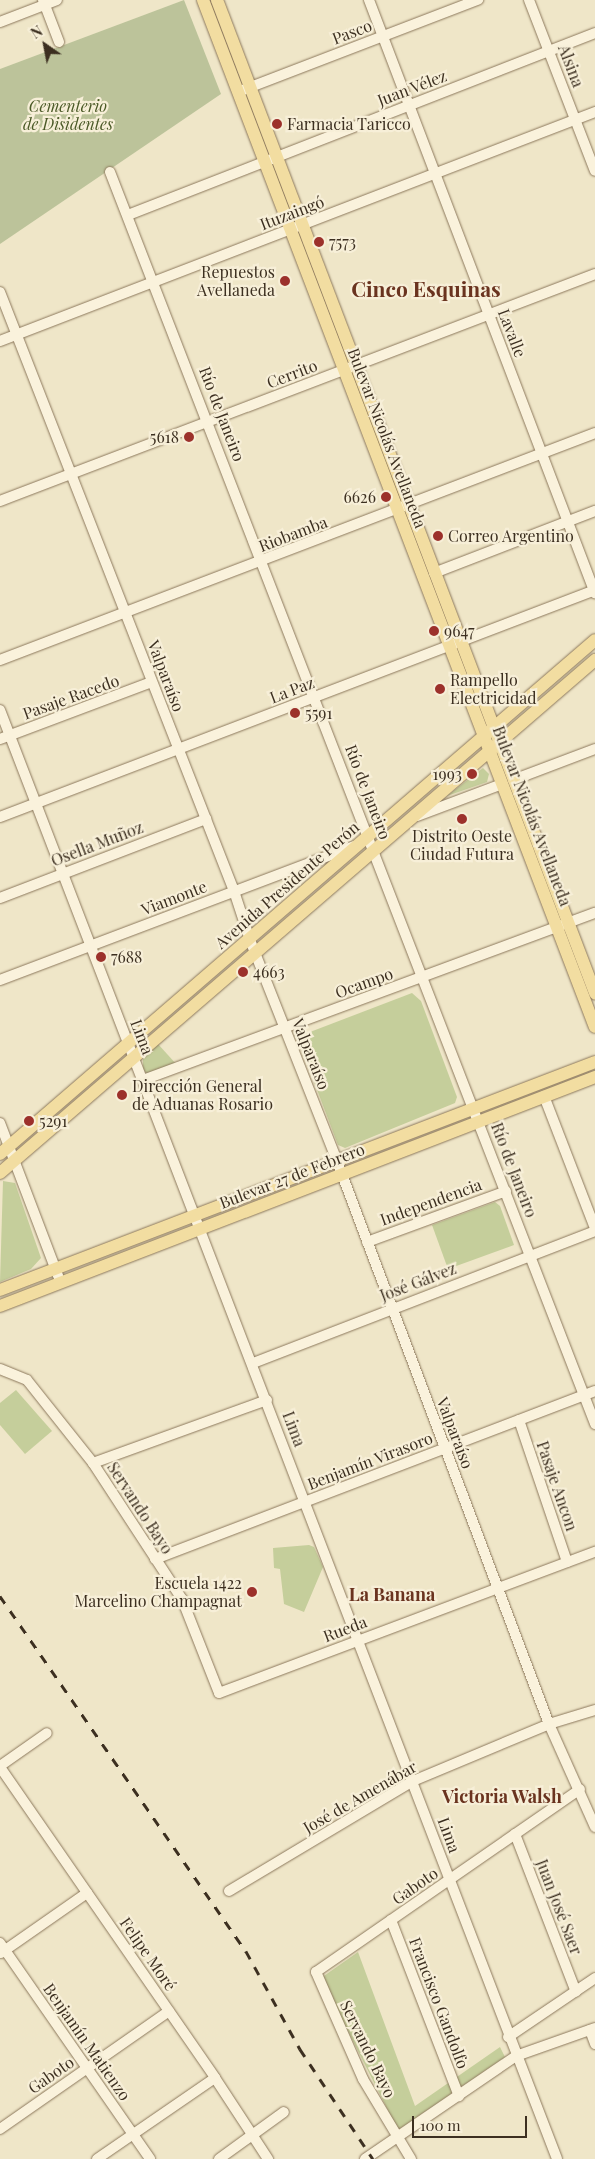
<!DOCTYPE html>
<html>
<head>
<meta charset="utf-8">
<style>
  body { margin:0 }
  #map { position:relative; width:595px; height:2159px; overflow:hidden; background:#efe6c8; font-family:"Playfair Display",serif }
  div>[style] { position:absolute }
  .green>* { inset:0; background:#c5ce9b }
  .cemetery>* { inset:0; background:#bcc39a }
  .roads { filter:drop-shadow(0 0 1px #8c785c) drop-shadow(0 0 1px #8c785c) }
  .minor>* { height:10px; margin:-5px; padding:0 5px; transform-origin:5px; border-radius:5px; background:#faf2dc }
  .major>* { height:12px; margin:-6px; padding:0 6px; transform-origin:6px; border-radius:6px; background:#f2dda1 }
  .rail>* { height:2.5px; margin-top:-1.25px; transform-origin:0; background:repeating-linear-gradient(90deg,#3c2f20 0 9px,transparent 0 18px) }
  .dots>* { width:14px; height:14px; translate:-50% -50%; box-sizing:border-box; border:2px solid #f7efd8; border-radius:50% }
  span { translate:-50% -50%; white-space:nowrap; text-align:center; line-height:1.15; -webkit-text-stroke:4.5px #f7efd8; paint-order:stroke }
  .street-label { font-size:16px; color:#3c2f20 }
  .park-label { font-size:16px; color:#4a5926; font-style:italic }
  .poi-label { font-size:16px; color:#3c2f20 }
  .left { translate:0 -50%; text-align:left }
  .right { translate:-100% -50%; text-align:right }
  .neighbourhood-label { font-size:18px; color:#6a331f; font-weight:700 }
  .district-label { font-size:21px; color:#6a331f; font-weight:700 }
  .north { position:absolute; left:20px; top:20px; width:50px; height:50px; -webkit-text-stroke:4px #f7efd8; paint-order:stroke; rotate:327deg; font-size:14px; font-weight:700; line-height:20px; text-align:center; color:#3c2f20 }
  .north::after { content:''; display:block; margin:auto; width:18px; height:22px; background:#3c2f20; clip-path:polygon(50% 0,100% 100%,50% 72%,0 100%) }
  .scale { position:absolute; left:412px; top:2116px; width:115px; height:22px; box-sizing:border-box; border:2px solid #3c2f20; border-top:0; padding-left:6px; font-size:15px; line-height:18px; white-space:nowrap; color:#3c2f20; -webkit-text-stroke:4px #f7efd8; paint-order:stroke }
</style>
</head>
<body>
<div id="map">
  <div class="green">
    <i style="clip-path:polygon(483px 768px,489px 774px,487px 782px,447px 796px)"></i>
    <i style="clip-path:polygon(412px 993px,421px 1001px,457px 1097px,455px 1103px,345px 1148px,338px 1145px,297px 1037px)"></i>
    <i style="clip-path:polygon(158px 1044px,177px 1065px,148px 1074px,143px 1070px,143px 1058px)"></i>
    <i style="clip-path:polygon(3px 1181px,15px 1183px,41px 1258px,31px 1269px,0 1282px)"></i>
    <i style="clip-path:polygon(495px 1202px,500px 1206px,514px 1245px,448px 1269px,432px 1225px)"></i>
    <i style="clip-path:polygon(16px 1390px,52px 1431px,25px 1454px,0 1425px,0 1403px)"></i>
    <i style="clip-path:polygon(309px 1545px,314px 1547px,323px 1567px,304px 1612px,284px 1604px,280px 1569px,274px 1568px,273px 1548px)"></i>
    <i style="clip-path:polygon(358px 1952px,415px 2106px,500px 2047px,505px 2057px,398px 2130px,321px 1978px)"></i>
  </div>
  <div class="cemetery">
    <i style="clip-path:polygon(184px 0,221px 94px,0 244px,0 69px)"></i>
  </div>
  <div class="roads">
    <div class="minor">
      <i style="left:43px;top:0;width:45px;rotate:69.1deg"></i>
      <i style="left:369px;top:0;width:635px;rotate:69.14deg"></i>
      <i style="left:529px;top:0;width:183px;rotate:68.9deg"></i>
      <i style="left:0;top:22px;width:61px;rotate:-21.1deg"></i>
      <i style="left:243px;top:90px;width:252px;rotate:-21deg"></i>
      <i style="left:110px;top:172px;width:1343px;rotate:68.82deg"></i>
      <i style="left:128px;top:215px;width:501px;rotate:-21.29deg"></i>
      <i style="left:0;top:292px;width:643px;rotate:68.66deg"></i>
      <i style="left:234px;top:891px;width:52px;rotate:71.9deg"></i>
      <i style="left:250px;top:940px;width:238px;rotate:68.5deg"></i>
      <i style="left:337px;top:1161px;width:602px;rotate:69.37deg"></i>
      <i style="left:549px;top:1724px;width:113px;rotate:65.9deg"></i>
      <i style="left:0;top:341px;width:638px;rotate:-21.05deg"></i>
      <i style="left:0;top:501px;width:637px;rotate:-20.88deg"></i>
      <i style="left:434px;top:573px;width:173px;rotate:-21.1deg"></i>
      <i style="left:0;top:660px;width:637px;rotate:-20.88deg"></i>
      <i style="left:0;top:710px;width:1552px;rotate:68.97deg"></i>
      <i style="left:0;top:739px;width:162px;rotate:-20.6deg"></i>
      <i style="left:513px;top:780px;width:88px;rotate:-20.7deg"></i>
      <i style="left:417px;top:816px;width:91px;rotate:-20.6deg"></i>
      <i style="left:0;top:817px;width:637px;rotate:-20.88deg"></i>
      <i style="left:0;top:898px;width:221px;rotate:-21deg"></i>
      <i style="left:0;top:980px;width:379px;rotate:-20.7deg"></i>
      <i style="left:143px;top:1080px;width:482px;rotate:-20.3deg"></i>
      <i style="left:544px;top:1096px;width:142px;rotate:68.9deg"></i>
      <i style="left:0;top:1123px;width:164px;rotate:69.2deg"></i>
      <i style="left:367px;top:1242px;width:148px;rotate:-20.1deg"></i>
      <i style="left:253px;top:1363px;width:367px;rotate:-21.1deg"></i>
      <i style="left:0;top:1369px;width:29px;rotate:22deg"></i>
      <i style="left:27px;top:1380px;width:106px;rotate:51.5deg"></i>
      <i style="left:93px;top:1463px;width:163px;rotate:56.8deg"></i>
      <i style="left:182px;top:1599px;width:101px;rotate:68.5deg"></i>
      <i style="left:219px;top:1693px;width:402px;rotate:-20.6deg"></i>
      <i style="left:519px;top:1420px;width:150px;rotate:71.3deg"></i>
      <i style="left:93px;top:1463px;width:185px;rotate:-19.9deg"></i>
      <i style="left:155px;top:1559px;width:471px;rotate:-20.9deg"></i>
      <i style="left:0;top:1766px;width:57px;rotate:-35.1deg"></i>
      <i style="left:0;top:1767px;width:378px;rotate:55.3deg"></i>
      <i style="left:215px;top:2078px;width:97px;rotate:56.8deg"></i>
      <i style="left:515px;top:1834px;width:169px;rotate:68.9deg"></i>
      <i style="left:229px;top:1891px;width:214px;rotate:-30.9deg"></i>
      <i style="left:413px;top:1781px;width:147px;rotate:-22.7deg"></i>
      <i style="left:549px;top:1724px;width:48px;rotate:-16.9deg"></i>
      <i style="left:391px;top:1920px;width:189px;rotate:68.9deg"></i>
      <i style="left:0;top:1943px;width:263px;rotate:55.2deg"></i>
      <i style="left:1px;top:1953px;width:105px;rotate:-34.9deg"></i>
      <i style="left:590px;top:2030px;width:15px;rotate:70deg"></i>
      <i style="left:508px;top:2037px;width:105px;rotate:-34.1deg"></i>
      <i style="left:0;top:2129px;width:206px;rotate:-34.9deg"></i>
      <i style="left:97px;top:2159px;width:143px;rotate:-34.5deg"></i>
      <i style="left:219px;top:2159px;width:80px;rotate:-35.9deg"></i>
      <i style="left:365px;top:2159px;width:183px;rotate:-34.3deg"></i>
      <i style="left:516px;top:2056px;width:84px;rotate:-19.5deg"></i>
      <i style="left:411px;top:2159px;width:93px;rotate:-121deg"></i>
      <i style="left:363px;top:2079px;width:117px;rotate:-113.7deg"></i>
      <i style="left:316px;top:1972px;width:321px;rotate:-34.7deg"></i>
    </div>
    <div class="major">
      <i style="left:203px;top:0;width:1099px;rotate:69.11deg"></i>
      <i style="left:217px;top:0;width:1063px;rotate:69.16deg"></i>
      <i style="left:0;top:1154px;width:786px;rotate:-40.82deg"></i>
      <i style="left:0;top:1173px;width:786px;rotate:-40.77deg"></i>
      <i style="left:0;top:1290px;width:637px;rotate:-20.97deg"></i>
      <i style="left:0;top:1306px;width:638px;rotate:-21.05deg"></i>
    </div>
  </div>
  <div class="rail">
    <i style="left:0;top:1596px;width:432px;rotate:55.3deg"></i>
    <i style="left:246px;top:1951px;width:112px;rotate:61.1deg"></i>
    <i style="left:300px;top:2049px;width:132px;rotate:56.4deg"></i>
  </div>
  <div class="dots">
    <i style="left:277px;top:124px;background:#9c312b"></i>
    <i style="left:319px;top:242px;background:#9c312b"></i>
    <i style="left:285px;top:281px;background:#9c312b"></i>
    <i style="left:189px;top:437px;background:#9c312b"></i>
    <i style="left:386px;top:497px;background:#9c312b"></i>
    <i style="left:438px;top:536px;background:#9c312b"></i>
    <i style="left:434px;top:631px;background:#9c312b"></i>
    <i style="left:440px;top:689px;background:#9c312b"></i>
    <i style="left:295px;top:713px;background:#9c312b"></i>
    <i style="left:472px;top:774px;background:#9c312b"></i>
    <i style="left:462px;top:819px;background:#9c312b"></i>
    <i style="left:101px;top:957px;background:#9c312b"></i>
    <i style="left:243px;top:972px;background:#9c312b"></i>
    <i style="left:122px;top:1095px;background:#9c312b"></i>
    <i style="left:29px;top:1121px;background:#9c312b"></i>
    <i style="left:252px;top:1592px;background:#9c312b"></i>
  </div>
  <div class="street-label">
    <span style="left:352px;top:32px;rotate:-21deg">Pasco</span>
    <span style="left:571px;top:66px;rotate:69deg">Alsina</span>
    <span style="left:412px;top:88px;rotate:-21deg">Juan Vélez</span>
    <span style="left:292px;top:213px;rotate:-21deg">Ituzaingó</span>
    <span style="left:512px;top:333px;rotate:69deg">Lavalle</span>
    <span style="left:292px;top:374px;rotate:-21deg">Cerrito</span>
    <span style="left:222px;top:414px;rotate:69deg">Río de Janeiro</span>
    <span style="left:387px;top:438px;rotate:69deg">Bulevar Nicolás Avellaneda</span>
    <span style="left:293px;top:534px;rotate:-21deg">Riobamba</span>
    <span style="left:166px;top:676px;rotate:69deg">Valparaíso</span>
    <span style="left:292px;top:690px;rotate:-21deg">La Paz</span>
    <span style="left:71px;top:697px;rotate:-20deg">Pasaje Racedo</span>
    <span style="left:368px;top:792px;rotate:69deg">Río de Janeiro</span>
    <span style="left:532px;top:816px;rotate:69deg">Bulevar Nicolás Avellaneda</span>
    <span style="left:97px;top:844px;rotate:-21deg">Osella Muñoz</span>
    <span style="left:287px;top:885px;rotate:-41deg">Avenida Presidente Perón</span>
    <span style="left:174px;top:898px;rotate:-21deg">Viamonte</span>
    <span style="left:364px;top:983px;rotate:-20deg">Ocampo</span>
    <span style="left:142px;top:1037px;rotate:69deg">Lima</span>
    <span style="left:311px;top:1054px;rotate:68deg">Valparaíso</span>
    <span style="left:514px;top:1170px;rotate:69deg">Río de Janeiro</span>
    <span style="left:292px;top:1176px;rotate:-21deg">Bulevar 27 de Febrero</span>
    <span style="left:431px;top:1202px;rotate:-20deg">Independencia</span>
    <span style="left:418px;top:1282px;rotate:-21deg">José Gálvez</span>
    <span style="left:294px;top:1429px;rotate:69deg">Lima</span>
    <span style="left:455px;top:1433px;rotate:69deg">Valparaíso</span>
    <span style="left:370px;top:1461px;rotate:-21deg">Benjamín Virasoro</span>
    <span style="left:557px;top:1486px;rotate:71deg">Pasaje Ancon</span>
    <span style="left:140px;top:1508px;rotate:57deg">Servando Bayo</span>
    <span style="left:345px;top:1629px;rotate:-21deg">Rueda</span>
    <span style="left:360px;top:1797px;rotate:-30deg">José de Amenábar</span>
    <span style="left:449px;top:1835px;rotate:70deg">Lima</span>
    <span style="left:415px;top:1886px;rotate:-35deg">Gaboto</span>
    <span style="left:559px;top:1907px;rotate:69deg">Juan José Saer</span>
    <span style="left:148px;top:1954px;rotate:55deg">Felipe Moré</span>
    <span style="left:439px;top:2003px;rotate:69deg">Francisco Gandolfo</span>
    <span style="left:87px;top:2042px;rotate:55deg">Benjamín Matienzo</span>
    <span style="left:368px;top:2049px;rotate:64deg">Servando Bayo</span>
    <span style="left:51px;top:2075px;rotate:-35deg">Gaboto</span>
  </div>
  <div class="park-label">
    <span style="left:68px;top:115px">Cementerio<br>de Disidentes</span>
  </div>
  <div class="poi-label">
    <span class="left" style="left:287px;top:124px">Farmacia Taricco</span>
    <span class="left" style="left:329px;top:242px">7573</span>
    <span class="right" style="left:275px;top:281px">Repuestos<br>Avellaneda</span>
    <span class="right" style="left:179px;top:437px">5618</span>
    <span class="right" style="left:376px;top:497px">6626</span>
    <span class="left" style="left:448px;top:536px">Correo Argentino</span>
    <span class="left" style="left:444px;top:631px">9647</span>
    <span class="left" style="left:450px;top:689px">Rampello<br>Electricidad</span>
    <span class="left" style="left:305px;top:713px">5591</span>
    <span class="right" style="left:462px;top:774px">1993</span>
    <span style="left:462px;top:845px">Distrito Oeste<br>Ciudad Futura</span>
    <span class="left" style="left:111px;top:957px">7688</span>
    <span class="left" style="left:253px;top:972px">4663</span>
    <span class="left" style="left:132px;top:1095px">Dirección General<br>de Aduanas Rosario</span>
    <span class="left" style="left:39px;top:1121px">5291</span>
    <span class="right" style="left:242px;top:1592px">Escuela 1422<br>Marcelino Champagnat</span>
  </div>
  <div class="neighbourhood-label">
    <span style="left:392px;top:1594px">La Banana</span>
    <span style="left:502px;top:1796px">Victoria Walsh</span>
  </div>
  <div class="district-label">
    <span style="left:426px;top:288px">Cinco Esquinas</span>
  </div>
  <div class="north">N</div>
  <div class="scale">100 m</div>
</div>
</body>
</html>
